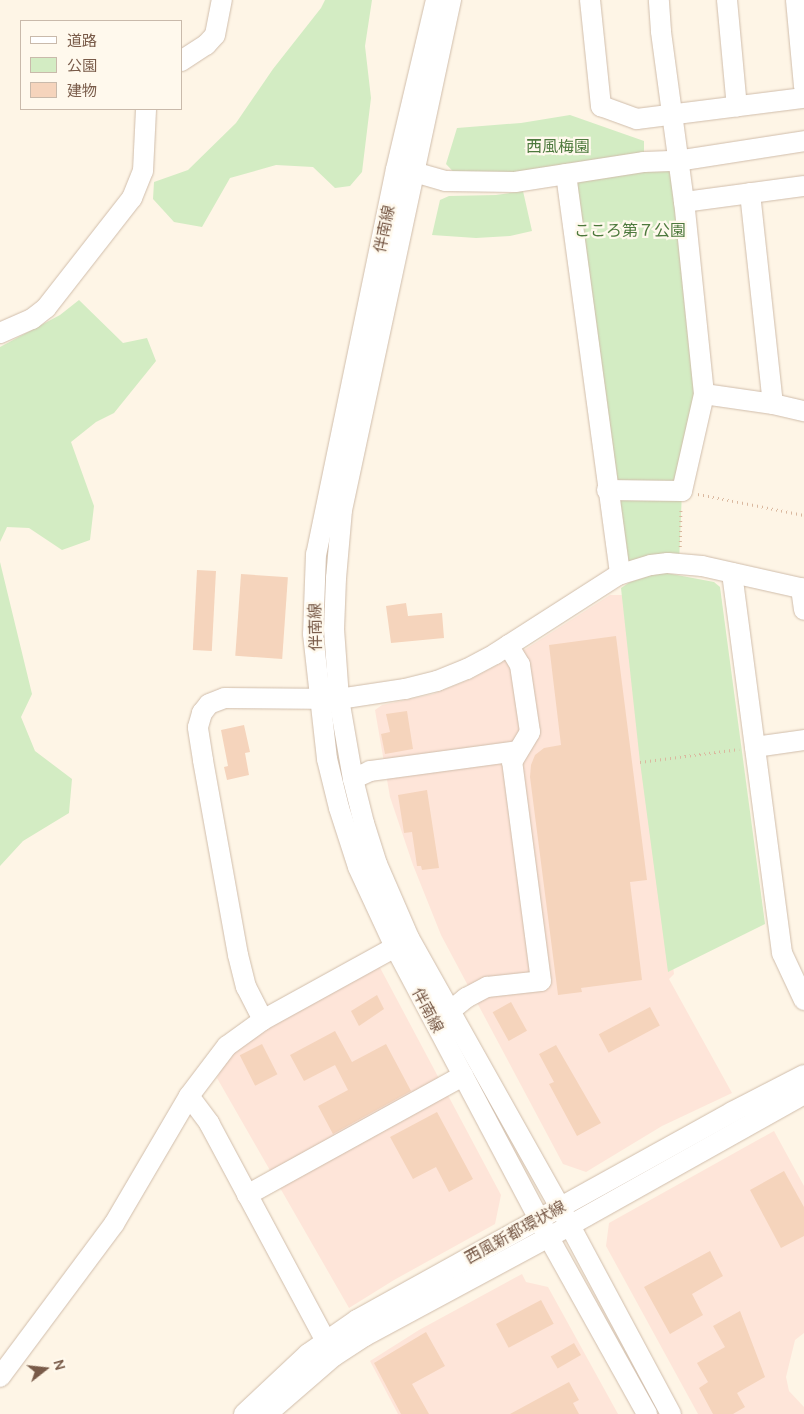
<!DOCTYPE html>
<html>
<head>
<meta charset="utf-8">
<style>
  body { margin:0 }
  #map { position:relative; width:804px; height:1414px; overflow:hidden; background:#fef5e6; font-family:Manrope,"Noto Sans JP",sans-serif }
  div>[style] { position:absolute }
  .commercial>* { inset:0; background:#fee5d9 }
  .green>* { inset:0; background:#d3ecc3 }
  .building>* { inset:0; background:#f5d4bc; transform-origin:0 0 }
  .path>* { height:2.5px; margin-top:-1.25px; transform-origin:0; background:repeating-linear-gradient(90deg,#dab89f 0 1px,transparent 0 5px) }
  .roads { filter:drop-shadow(0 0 1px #d0bdab) drop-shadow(0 0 1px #d0bdab) }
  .minor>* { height:20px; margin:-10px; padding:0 10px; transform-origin:10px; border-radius:10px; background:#fff }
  span { translate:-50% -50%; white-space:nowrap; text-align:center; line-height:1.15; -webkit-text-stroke:4.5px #fff9ed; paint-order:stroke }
  .park-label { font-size:16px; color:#4d793d }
  .street-label { font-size:16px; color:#795b49 }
  .legend { position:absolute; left:20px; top:20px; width:162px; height:90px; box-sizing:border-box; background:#fff9ed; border:1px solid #c9baab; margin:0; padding:6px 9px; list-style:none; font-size:15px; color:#795b49 }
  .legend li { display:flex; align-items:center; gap:10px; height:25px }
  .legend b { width:25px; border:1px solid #c9baab }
  .north { position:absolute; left:20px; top:1344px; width:50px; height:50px; -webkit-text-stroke:4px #fff9ed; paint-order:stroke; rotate:74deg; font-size:14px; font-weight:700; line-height:20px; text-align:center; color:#795b49 }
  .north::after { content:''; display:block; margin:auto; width:18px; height:22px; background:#795b49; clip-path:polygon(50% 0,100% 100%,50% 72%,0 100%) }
</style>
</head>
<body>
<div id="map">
  <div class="commercial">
    <i style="clip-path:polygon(610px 595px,635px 595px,647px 775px,674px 974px,669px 979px,732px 1093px,662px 1126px,586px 1172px,563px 1164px,441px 935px,413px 865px,390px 797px,375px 710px,382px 705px,433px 694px,471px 679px,521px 652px)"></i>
    <i style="clip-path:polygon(377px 962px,501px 1195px,495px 1224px,394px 1280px,349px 1308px,217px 1078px,229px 1054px,252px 1036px)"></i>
    <i style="clip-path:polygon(774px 1131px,804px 1186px,804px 1333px,795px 1340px,786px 1377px,789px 1391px,804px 1407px,804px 1414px,698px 1414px,606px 1246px,609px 1223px)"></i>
    <i style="clip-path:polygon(522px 1274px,526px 1282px,548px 1287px,618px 1414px,398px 1414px,370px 1361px,419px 1330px)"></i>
  </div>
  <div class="green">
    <i style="clip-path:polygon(325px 0,372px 0,365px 46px,371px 98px,362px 172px,350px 186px,335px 188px,313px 167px,276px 165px,230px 178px,202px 227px,174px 222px,153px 199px,154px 182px,188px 170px,236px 123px,273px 69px,321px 8px)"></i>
    <i style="clip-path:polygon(570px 115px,644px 141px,644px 162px,677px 161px,704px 394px,682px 491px,679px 563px,620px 574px,566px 175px,462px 181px,446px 164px,457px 128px,521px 123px)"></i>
    <i style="clip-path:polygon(523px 191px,532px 231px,510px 236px,476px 238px,432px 235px,440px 200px,449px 196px,496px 195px)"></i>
    <i style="clip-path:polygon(79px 300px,123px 343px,147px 338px,156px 361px,114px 413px,96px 422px,71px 442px,94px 506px,90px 540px,62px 550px,29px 528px,7px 527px,0 542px,0 347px,60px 315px)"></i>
    <i style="clip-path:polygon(0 562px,32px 694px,21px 717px,35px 751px,72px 779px,69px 813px,23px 841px,0 866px)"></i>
    <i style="clip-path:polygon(661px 572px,714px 582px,720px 587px,765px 924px,668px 972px,640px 762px,621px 588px,630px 582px)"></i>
  </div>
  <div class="building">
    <i style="left:197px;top:570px;width:19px;height:80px;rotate:3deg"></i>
    <i style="left:241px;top:574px;width:47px;height:82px;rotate:4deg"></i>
    <i style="clip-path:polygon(406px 603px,408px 616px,442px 613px,444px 638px,391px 643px,386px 606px)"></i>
    <i style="clip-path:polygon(616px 636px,647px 880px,630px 882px,642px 980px,581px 988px,582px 992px,558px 995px,530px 777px,531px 765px,535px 755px,544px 748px,561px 745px,549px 645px)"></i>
    <i style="clip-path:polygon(407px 711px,413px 749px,385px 754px,381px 734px,390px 732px,386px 714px)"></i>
    <i style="clip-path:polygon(244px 725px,250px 752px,245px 753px,249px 775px,227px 780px,224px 767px,228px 766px,221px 730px)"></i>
    <i style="clip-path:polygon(427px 790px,439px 868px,422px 870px,421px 866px,417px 866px,412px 832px,404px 833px,398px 795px)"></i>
    <i style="clip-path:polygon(377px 995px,384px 1009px,359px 1026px,351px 1011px)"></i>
    <i style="left:511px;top:1002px;width:33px;height:21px;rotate:61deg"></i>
    <i style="left:650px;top:1007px;width:21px;height:58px;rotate:62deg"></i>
    <i style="clip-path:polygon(335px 1031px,352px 1062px,386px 1044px,411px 1091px,333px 1134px,318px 1106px,348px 1090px,335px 1065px,304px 1081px,290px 1055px)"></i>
    <i style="left:262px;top:1044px;width:34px;height:25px;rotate:63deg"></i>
    <i style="clip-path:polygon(556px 1045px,601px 1123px,577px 1136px,549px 1084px,554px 1082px,539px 1054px)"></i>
    <i style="clip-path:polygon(437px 1112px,473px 1179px,449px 1192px,436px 1167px,413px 1179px,390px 1137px)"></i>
    <i style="clip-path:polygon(784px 1171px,804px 1207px,804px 1236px,781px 1248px,750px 1190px)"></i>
    <i style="clip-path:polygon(710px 1251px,723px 1276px,692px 1294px,703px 1315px,670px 1334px,644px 1287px)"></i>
    <i style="left:541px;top:1300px;width:27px;height:51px;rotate:62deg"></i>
    <i style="clip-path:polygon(740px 1311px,765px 1377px,737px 1393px,745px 1407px,733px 1414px,713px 1414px,699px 1388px,708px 1382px,697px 1363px,725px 1347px,713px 1326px)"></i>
    <i style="clip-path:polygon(426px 1332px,445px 1366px,412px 1384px,429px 1414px,401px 1414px,374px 1363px)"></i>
    <i style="left:574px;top:1343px;width:14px;height:27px;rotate:60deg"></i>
    <i style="clip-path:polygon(569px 1382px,579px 1400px,573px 1403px,579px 1414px,510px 1414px)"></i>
  </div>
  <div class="path">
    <i style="left:698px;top:494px;width:108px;rotate:11.2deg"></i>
    <i style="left:680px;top:547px;width:39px;rotate:-89deg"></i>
    <i style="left:640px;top:762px;width:100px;rotate:-7.5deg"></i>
  </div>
  <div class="roads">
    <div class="minor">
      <i style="left:436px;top:0;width:174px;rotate:103.3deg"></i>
      <i style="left:396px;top:169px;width:393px;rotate:101.7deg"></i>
      <i style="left:316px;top:554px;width:80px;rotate:92.1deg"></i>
      <i style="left:313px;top:634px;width:126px;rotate:83.6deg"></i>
      <i style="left:327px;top:759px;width:50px;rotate:76.2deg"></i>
      <i style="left:339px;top:808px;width:62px;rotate:72.1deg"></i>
      <i style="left:358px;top:867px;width:88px;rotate:65.2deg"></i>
      <i style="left:395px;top:947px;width:327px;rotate:62.1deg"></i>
      <i style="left:548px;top:1236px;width:204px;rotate:60.9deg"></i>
      <i style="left:451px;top:0;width:522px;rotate:102.06deg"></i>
      <i style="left:342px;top:510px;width:68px;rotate:95deg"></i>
      <i style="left:336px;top:578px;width:51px;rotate:92.2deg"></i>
      <i style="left:334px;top:629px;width:70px;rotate:85.9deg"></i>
      <i style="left:339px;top:699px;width:81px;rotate:80.1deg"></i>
      <i style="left:353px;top:779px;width:45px;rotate:76deg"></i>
      <i style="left:364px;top:823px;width:43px;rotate:72.4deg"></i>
      <i style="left:377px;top:864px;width:81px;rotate:66.6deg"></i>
      <i style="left:409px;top:938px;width:308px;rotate:60.7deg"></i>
      <i style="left:560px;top:1207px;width:235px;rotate:61.8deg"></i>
      <i style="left:590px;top:0;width:107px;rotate:84.1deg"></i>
      <i style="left:601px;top:106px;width:38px;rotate:20deg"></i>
      <i style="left:637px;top:119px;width:168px;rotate:-7.2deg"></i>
      <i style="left:727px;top:0;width:107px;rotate:84.7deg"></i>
      <i style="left:796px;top:0;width:87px;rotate:84.7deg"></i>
      <i style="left:181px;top:61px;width:30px;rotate:-33deg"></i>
      <i style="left:206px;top:45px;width:13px;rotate:-48deg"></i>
      <i style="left:215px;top:35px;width:36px;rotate:-79deg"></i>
      <i style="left:414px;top:172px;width:33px;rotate:16deg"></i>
      <i style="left:446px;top:181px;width:69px;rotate:0.8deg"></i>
      <i style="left:515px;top:182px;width:131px;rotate:-8.8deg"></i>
      <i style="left:644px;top:162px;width:33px;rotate:-2deg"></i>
      <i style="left:677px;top:161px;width:129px;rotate:-8.9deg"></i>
      <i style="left:566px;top:174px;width:404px;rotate:82.3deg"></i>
      <i style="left:750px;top:193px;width:212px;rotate:83.8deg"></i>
      <i style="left:684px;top:202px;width:121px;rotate:-7.6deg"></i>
      <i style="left:0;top:333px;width:35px;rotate:-24deg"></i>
      <i style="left:32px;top:319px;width:18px;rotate:-38deg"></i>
      <i style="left:46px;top:308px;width:140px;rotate:-52deg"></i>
      <i style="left:132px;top:198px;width:29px;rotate:-68deg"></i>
      <i style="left:143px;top:171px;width:62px;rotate:-87.2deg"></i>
      <i style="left:704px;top:394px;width:70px;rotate:8.2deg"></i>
      <i style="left:773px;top:404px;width:32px;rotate:13deg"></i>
      <i style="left:607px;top:490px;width:75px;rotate:0.8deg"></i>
      <i style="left:682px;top:491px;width:99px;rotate:-77.2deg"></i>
      <i style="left:704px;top:394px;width:193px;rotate:-95.9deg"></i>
      <i style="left:684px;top:202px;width:173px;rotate:-97.7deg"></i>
      <i style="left:661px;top:31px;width:31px;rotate:-94deg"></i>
      <i style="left:732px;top:573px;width:383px;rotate:82.5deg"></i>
      <i style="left:782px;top:953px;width:52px;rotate:64.9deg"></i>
      <i style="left:801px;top:588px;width:22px;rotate:82deg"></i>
      <i style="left:755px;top:747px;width:49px;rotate:-8.1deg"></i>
      <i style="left:353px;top:779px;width:19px;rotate:-25deg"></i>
      <i style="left:370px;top:771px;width:148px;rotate:-7.7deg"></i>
      <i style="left:450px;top:1011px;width:21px;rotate:-39deg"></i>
      <i style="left:466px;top:998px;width:24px;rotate:-28deg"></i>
      <i style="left:487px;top:987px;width:54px;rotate:-6.3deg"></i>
      <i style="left:541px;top:981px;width:221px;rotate:-97.5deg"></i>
      <i style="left:512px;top:762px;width:35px;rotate:-59deg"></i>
      <i style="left:530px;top:732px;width:68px;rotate:-98.5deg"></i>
      <i style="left:520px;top:665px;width:23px;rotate:-121deg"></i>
      <i style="left:263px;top:1020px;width:37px;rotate:-117deg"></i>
      <i style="left:246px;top:987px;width:33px;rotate:-104deg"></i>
      <i style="left:238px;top:955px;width:198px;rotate:-100.2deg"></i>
      <i style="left:203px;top:760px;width:33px;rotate:-99deg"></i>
      <i style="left:198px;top:727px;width:15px;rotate:-74deg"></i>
      <i style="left:202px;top:713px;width:11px;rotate:-52deg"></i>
      <i style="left:209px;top:704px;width:17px;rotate:-21deg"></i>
      <i style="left:225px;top:698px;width:114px;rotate:0.5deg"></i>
      <i style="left:339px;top:699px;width:67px;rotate:-8.6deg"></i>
      <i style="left:405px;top:689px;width:33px;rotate:-14deg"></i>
      <i style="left:437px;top:681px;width:32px;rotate:-22deg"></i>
      <i style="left:467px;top:669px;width:32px;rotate:-28deg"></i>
      <i style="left:495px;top:654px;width:146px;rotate:-32.7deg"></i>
      <i style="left:618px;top:575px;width:34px;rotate:-17deg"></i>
      <i style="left:651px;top:565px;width:17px;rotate:-7deg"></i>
      <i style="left:668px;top:563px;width:34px;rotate:5deg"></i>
      <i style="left:702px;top:566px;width:105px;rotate:12.7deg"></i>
      <i style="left:189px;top:1096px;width:34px;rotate:53deg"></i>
      <i style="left:209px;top:1123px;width:247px;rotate:61.8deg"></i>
      <i style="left:247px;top:1195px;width:247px;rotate:-28.9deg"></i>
      <i style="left:0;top:1377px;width:191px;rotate:-53.3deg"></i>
      <i style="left:114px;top:1224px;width:148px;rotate:-59.6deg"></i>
      <i style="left:189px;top:1096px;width:63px;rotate:-52.8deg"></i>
      <i style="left:227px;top:1046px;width:44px;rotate:-35.8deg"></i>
      <i style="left:263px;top:1020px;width:151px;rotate:-28.9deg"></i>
      <i style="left:244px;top:1414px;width:88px;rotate:-43.2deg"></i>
      <i style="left:308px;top:1354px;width:60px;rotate:-34.8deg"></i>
      <i style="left:357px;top:1320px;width:429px;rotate:-29deg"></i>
      <i style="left:732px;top:1112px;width:81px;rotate:-27.2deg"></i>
      <i style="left:267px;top:1414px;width:89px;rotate:-40.9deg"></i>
      <i style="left:334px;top:1356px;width:37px;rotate:-33deg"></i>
      <i style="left:365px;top:1336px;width:232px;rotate:-28.3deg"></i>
      <i style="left:569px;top:1226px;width:270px;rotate:-29.3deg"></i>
    </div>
  </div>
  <div class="park-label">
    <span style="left:558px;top:146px">西風梅園</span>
    <span style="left:630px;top:230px">こころ第７公園</span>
  </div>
  <div class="street-label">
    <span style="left:384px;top:229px;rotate:-78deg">伴南線</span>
    <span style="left:315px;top:627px;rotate:-91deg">伴南線</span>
    <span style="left:428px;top:1010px;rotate:62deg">伴南線</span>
    <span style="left:515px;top:1232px;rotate:-29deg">西風新都環状線</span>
  </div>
  <ul class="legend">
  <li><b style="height:6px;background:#fff"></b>道路</li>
  <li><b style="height:14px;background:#d3ecc3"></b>公園</li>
  <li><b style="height:14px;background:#f5d4bc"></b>建物</li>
  </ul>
  <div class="north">N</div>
</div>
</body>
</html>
